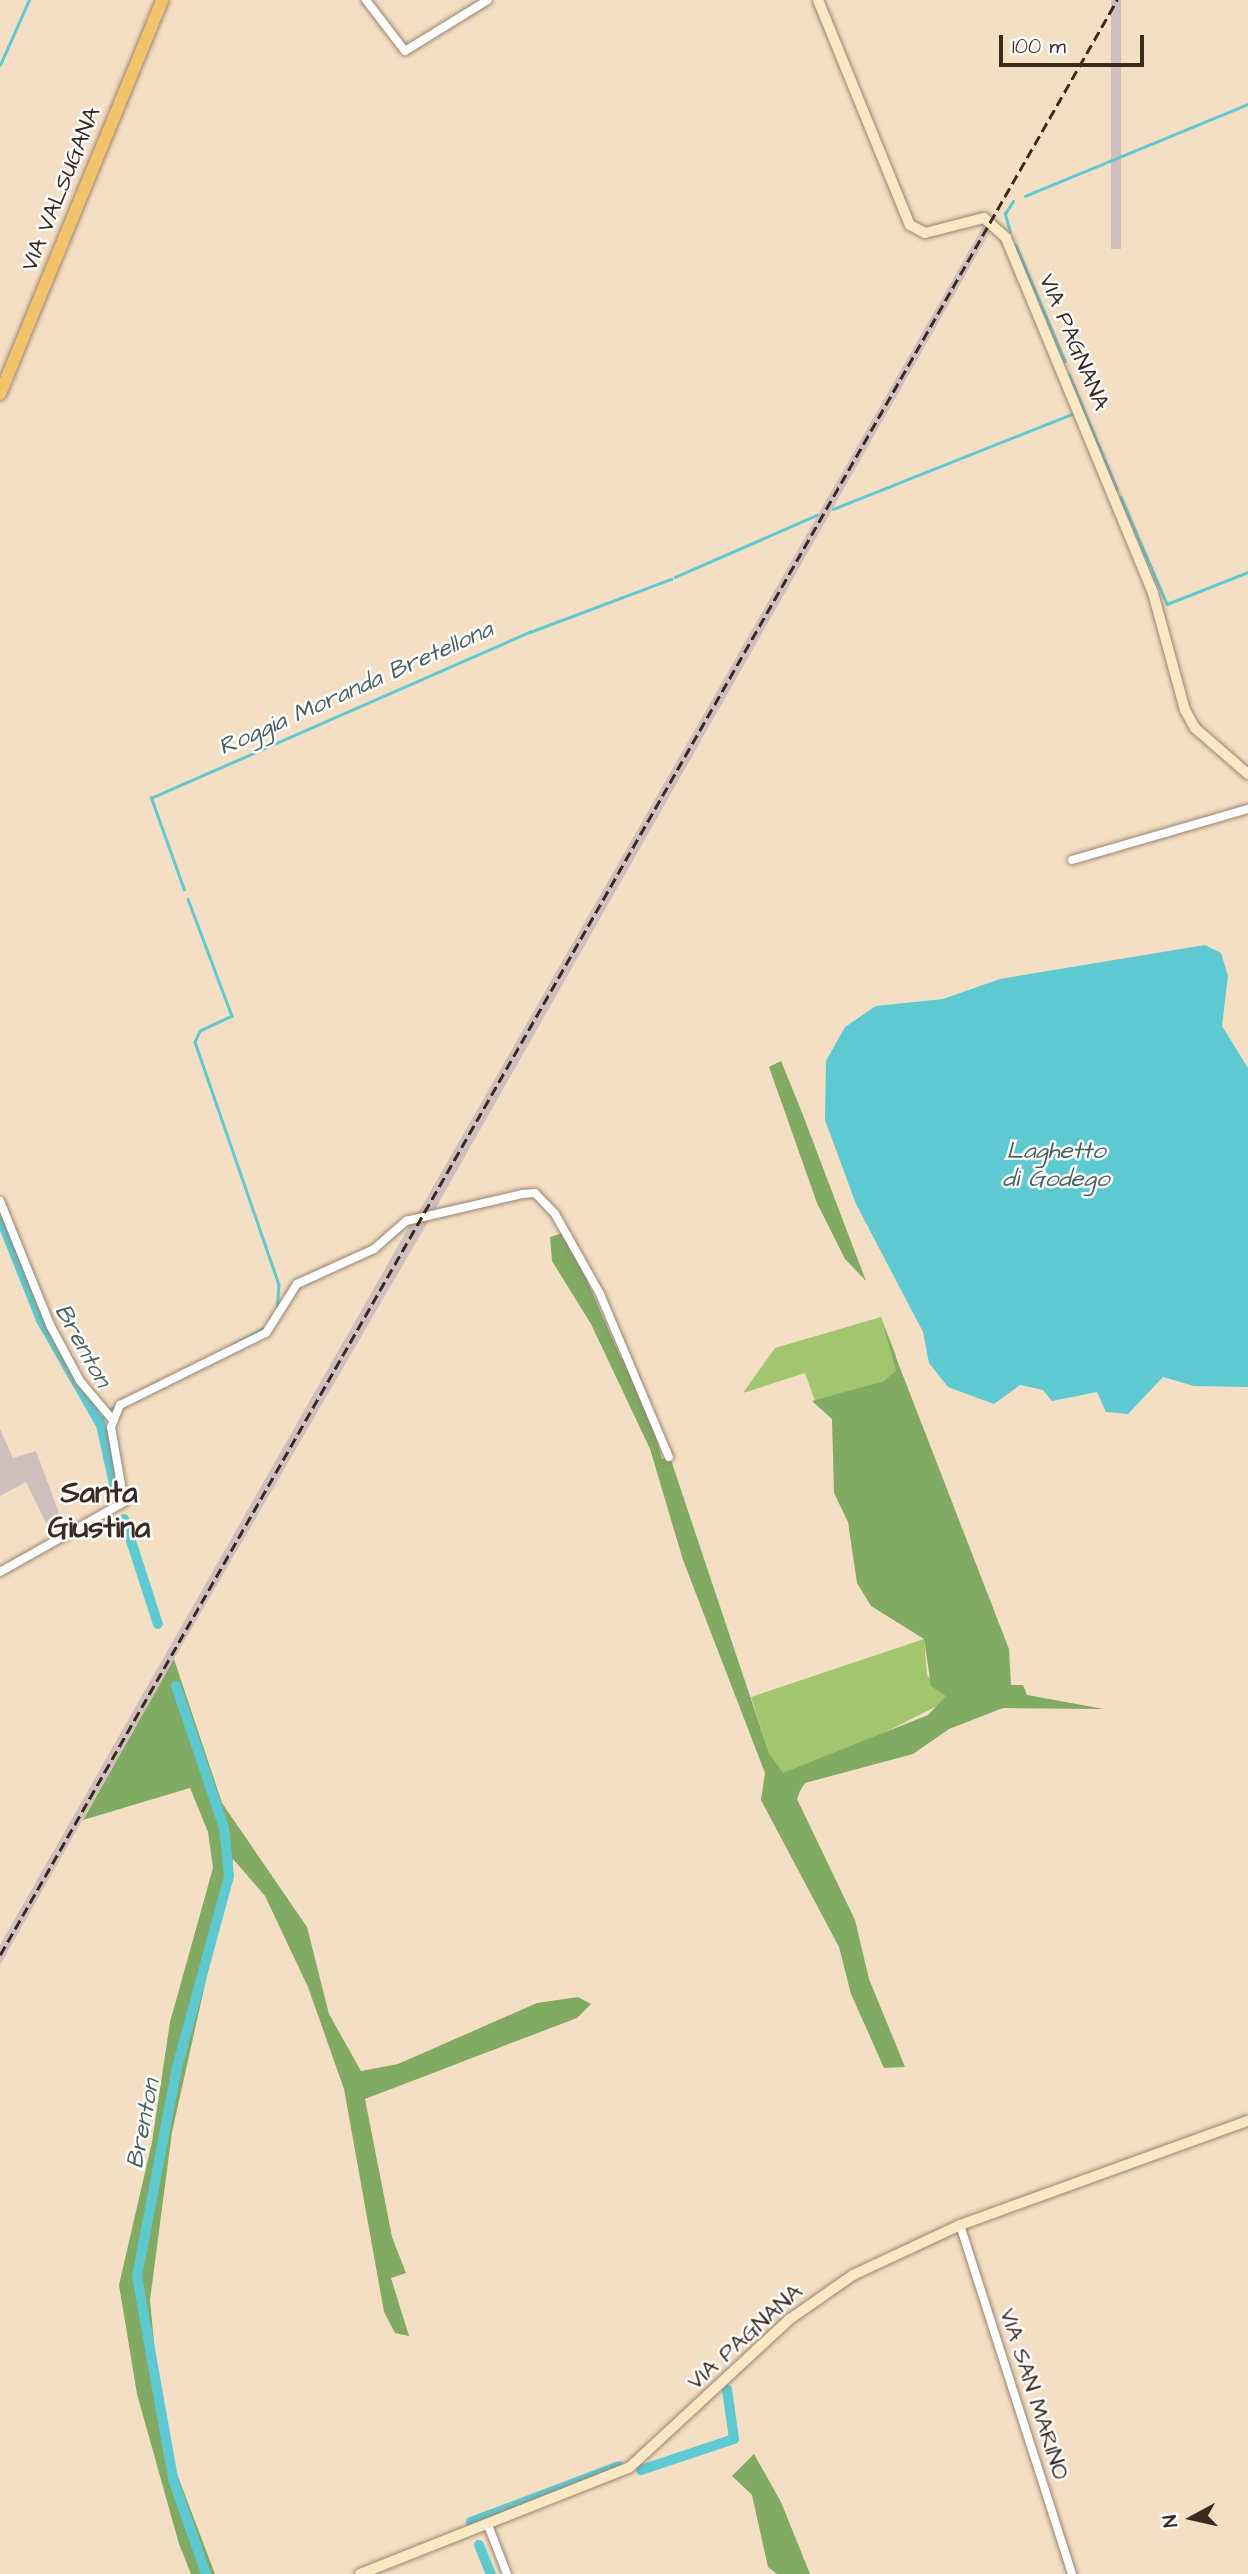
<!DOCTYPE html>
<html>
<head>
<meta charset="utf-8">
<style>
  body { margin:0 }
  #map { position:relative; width:1248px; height:2574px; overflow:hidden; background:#f5dfc4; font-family:"Architects Daughter",sans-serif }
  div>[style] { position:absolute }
  .industrial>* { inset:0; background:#d1bfbd; transform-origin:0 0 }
  .green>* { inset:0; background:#a2c56f }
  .forest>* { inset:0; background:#81aa62 }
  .water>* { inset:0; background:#5dcad2 }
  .stream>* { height:2.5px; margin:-1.25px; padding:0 1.25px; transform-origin:1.25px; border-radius:1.25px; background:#5dcad2 }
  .canal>* { height:10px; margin:-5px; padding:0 5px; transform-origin:5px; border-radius:5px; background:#5dcad2 }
  .roads { filter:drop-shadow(0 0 2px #988471) drop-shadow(0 0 2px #988471) }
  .street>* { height:8px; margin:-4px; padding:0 4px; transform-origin:4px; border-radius:4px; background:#fff }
  .secondary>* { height:10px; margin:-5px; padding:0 5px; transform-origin:5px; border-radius:5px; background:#fae7c3 }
  .primary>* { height:12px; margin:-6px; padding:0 6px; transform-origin:6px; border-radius:6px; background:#f2c36a }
  .rail>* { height:2.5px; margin-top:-1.25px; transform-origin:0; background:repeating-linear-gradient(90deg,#3b2a1e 0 10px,transparent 0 15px) }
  span { translate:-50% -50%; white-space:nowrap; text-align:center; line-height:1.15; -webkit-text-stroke:5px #fff; paint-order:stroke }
  .street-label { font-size:23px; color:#3b2a1e }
  .water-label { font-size:24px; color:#47625d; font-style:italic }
  .district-label { font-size:30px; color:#3b2a1e; font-weight:700 }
  .north { position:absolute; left:1157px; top:2483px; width:70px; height:70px; -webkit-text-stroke:5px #fff; paint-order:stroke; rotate:262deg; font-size:19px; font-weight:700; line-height:28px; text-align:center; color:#3b2a1e }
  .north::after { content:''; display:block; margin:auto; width:24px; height:32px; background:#3b2a1e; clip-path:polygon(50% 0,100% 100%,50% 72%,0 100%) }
  .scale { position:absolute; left:999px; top:35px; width:145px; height:32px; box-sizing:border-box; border:4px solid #3b2a1e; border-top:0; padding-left:9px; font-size:21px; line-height:24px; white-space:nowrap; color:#3b2a1e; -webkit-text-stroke:5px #fff; paint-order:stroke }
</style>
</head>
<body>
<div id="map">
  <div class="industrial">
    <i style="left:1111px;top:0;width:10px;height:249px"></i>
    <i style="clip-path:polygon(985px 223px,992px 228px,434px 1211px,417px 1215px)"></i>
    <i style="clip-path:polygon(429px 1220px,174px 1659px,0 1965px,0 1945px,411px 1223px)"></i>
    <i style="clip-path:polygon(0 1429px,13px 1458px,36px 1451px,62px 1521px,49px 1529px,26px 1482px,0 1496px)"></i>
  </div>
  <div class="green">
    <i style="clip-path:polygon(881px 1317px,896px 1355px,896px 1370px,884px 1381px,815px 1401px,805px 1373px,743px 1393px,775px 1348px)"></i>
    <i style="clip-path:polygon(924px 1639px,927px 1675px,947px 1696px,943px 1703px,834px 1758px,783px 1774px,769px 1753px,751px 1697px)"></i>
  </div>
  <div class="forest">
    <i style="clip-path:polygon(781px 1061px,801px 1110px,866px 1281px,845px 1259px,817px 1203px,769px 1067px)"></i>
    <i style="clip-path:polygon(566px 1232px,620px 1356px,640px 1376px,662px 1459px,670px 1457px,769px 1753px,783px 1773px,928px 1715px,946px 1696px,931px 1686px,924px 1639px,871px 1606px,857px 1583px,848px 1522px,834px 1493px,832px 1419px,812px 1401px,884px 1381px,896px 1370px,883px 1324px,1009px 1649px,1011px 1685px,1023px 1685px,1027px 1695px,1104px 1709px,1003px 1708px,949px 1729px,913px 1754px,805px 1783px,800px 1791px,797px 1799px,855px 1920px,869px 1979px,905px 2067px,884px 2068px,851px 1994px,839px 1947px,761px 1800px,765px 1773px,683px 1560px,650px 1449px,591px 1324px,552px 1261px,550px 1237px)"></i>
    <i style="clip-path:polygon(174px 1659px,222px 1803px,307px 1927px,329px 2014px,361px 2071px,398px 2064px,537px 2003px,578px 1997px,591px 2004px,577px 2018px,365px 2099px,392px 2237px,406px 2273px,391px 2278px,409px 2336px,395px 2333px,384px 2312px,344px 2089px,308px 1987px,265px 1896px,233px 1859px,172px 2132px,150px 2300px,163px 2437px,215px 2574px,191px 2574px,179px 2544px,137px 2394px,119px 2285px,152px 2142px,170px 2022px,213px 1868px,208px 1832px,190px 1788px,83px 1820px)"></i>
    <i style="clip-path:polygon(754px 2454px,781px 2502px,810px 2574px,777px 2574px,768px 2567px,752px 2495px,732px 2476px)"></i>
  </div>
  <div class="water">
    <i style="clip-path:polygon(1205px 945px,1221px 953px,1228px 976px,1222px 1026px,1248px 1068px,1248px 1387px,1194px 1386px,1163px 1377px,1128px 1414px,1106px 1412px,1097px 1392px,1052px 1401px,1043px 1390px,1020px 1385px,994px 1404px,948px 1387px,929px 1363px,923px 1332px,856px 1204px,825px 1120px,826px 1061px,845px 1027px,876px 1006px,943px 999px,1000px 979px)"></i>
  </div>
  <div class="stream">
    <i style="left:0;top:65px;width:71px;rotate:-66deg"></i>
    <i style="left:1025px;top:196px;width:241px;rotate:-22.4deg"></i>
    <i style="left:1010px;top:232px;width:19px;rotate:-106deg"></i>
    <i style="left:1005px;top:214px;width:15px;rotate:-58deg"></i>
    <i style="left:1016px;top:245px;width:126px;rotate:67.1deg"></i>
    <i style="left:1069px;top:374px;width:125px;rotate:67.3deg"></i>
    <i style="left:1121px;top:497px;width:116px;rotate:66.7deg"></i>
    <i style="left:1167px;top:604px;width:87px;rotate:-21.6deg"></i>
    <i style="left:833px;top:509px;width:259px;rotate:-21.7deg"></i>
    <i style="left:675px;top:577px;width:155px;rotate:-23.6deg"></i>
    <i style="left:184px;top:890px;width:98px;rotate:-109.7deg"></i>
    <i style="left:151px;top:798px;width:414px;rotate:-23.7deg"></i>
    <i style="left:530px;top:632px;width:151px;rotate:-20.6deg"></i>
    <i style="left:188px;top:899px;width:125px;rotate:69.4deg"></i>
    <i style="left:232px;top:1016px;width:35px;rotate:155deg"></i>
    <i style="left:200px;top:1031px;width:12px;rotate:114deg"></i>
    <i style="left:195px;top:1042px;width:256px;rotate:70.9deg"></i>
    <i style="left:279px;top:1284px;width:26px;rotate:94deg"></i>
    <i style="left:232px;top:1345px;width:38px;rotate:-28deg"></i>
    <i style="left:109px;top:1410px;width:56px;rotate:-30.3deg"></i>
    <i style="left:101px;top:1425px;width:10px;rotate:-73deg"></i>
  </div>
  <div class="canal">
    <i style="left:0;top:1217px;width:111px;rotate:68.3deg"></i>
    <i style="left:41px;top:1320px;width:121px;rotate:60.3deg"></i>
    <i style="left:101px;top:1425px;width:75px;rotate:77.6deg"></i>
    <i style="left:124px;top:1519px;width:110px;rotate:72.1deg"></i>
    <i style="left:176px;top:1686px;width:150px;rotate:71.3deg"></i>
    <i style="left:224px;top:1828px;width:48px;rotate:84.1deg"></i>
    <i style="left:229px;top:1876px;width:198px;rotate:105.2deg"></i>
    <i style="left:177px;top:2067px;width:213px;rotate:100.8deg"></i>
    <i style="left:137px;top:2276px;width:206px;rotate:79.9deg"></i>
    <i style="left:173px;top:2479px;width:101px;rotate:70.8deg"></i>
    <i style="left:641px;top:2470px;width:98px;rotate:-18.4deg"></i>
    <i style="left:734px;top:2439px;width:50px;rotate:-98deg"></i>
    <i style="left:471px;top:2522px;width:158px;rotate:-20.7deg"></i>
    <i style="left:479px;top:2545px;width:31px;rotate:68deg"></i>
  </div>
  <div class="roads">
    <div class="street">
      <i style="left:366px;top:0;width:64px;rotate:52.6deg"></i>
      <i style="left:405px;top:51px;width:97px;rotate:-31.6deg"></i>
      <i style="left:1072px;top:860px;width:183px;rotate:-16.2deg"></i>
      <i style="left:0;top:1201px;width:134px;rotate:68deg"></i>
      <i style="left:50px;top:1325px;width:64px;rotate:61.8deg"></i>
      <i style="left:80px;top:1381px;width:50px;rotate:49.9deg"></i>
      <i style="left:0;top:1572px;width:142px;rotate:-29.4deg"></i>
      <i style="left:124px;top:1502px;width:76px;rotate:-99.8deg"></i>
      <i style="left:111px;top:1427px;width:24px;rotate:-68deg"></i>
      <i style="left:120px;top:1405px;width:163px;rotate:-26.3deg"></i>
      <i style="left:266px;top:1333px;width:58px;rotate:-57.7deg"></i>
      <i style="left:297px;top:1284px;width:85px;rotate:-24.4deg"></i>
      <i style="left:374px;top:1249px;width:43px;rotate:-41.2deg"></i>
      <i style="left:406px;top:1221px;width:119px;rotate:-13.1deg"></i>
      <i style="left:522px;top:1194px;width:13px;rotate:-4deg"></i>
      <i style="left:535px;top:1193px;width:29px;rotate:46deg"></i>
      <i style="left:555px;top:1214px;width:92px;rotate:60.6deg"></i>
      <i style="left:600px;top:1294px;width:177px;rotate:67.1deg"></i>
      <i style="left:960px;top:2225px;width:367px;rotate:72.2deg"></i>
      <i style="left:488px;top:2525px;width:53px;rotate:68.8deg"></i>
    </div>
    <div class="secondary">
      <i style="left:818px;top:0;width:243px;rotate:67.8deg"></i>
      <i style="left:910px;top:225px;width:17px;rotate:28deg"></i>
      <i style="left:925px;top:233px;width:61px;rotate:-14.3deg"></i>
      <i style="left:984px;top:218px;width:30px;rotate:42deg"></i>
      <i style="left:1006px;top:238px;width:384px;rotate:67.5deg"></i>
      <i style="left:1153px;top:593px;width:121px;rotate:74.7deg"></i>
      <i style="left:1185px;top:710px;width:21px;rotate:61deg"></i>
      <i style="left:1195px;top:728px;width:70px;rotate:41deg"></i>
      <i style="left:360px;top:2574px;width:290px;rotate:-21.6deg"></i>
      <i style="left:630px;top:2467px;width:218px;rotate:-42.8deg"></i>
      <i style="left:790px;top:2319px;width:77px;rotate:-34.9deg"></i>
      <i style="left:853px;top:2275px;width:118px;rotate:-25deg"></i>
      <i style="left:960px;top:2225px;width:306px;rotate:-19.9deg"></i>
    </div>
    <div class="primary">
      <i style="left:0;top:394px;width:426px;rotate:-67.6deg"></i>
    </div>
  </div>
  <div class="rail">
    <i style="left:0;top:1955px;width:2252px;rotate:-60.26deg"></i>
  </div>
  <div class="street-label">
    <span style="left:61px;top:189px;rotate:-68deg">VIA VALSUGANA</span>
    <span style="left:1074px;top:342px;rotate:67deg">VIA PAGNANA</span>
    <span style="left:745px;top:2337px;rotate:-42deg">VIA PAGNANA</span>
    <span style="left:1034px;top:2394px;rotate:72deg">VIA SAN MARINO</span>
  </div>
  <div class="water-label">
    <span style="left:356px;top:689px;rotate:-24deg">Roggia Moranda Bretellona</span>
    <span style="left:1056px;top:1166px">Laghetto<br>di Godego</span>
    <span style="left:82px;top:1346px;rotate:61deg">Brenton</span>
    <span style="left:144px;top:2124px;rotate:-79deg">Brenton</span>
  </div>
  <div class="district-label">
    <span style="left:99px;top:1510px">Santa<br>Giustina</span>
  </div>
  <div class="north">N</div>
  <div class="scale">100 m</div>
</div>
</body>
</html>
